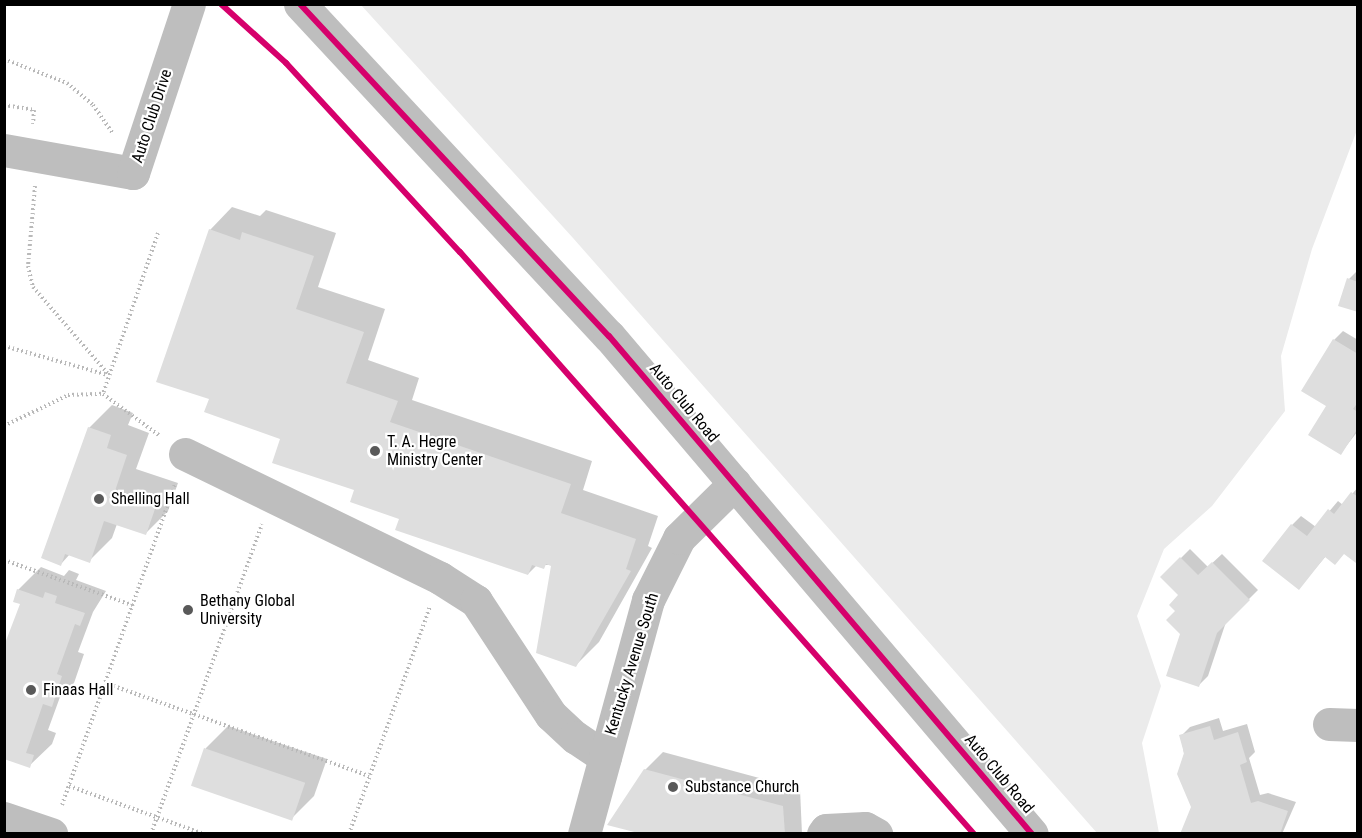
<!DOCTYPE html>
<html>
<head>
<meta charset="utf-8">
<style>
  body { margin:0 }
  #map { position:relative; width:1362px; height:838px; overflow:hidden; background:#fff; font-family:"Roboto Condensed",sans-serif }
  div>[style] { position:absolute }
  .green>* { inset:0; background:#ebebeb }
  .shadow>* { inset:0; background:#0003 }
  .building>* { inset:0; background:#dedede; transform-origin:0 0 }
  .path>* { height:4px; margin-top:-2px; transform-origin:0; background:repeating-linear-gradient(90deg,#b9b9b9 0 1.5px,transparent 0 4.5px) }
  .minor>* { height:33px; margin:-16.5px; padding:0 16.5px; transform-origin:16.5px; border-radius:16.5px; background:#bebebe }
  .cycleway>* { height:6px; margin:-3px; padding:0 3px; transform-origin:3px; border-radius:3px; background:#d6006c }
  .dots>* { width:16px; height:16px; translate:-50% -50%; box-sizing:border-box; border:3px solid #fff; border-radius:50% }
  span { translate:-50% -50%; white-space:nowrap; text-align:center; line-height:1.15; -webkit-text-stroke:4.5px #fff; paint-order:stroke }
  .street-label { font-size:16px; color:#000 }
  .poi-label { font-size:16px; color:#000 }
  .left { translate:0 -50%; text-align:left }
  .frame { position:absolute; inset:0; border:6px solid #000; pointer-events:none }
</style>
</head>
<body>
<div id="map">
  <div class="green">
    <i style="clip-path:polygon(361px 5px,1357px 5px,1357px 130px,1312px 249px,1281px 356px,1285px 411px,1212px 506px,1164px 549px,1137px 616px,1161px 686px,1142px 743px,1159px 833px,1097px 833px,573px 238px)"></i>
  </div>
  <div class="shadow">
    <i style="clip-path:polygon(232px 207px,260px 216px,266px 210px,336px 233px,318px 287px,385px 309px,368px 360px,419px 378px,412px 400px,592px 461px,583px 490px,658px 516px,648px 546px,652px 548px,599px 642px,576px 665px,553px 565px,537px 565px,528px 574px,401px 518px,282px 438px,211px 398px,210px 230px)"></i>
    <i style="clip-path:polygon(1358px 270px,1358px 311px,1349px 279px)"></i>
    <i style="clip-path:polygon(1343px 331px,1358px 340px,1358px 431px,1340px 454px,1328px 406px,1334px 340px)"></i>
    <i style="clip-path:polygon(112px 405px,133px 413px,128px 425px,149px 433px,136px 469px,178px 483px,168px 511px,146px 533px,117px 524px,112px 538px,89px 561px,70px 554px,61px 564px,89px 428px)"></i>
    <i style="clip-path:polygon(1358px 487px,1358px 560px,1345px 552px,1326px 556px,1299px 588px,1292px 525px,1301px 516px,1316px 527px,1338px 501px,1343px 505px)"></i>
    <i style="clip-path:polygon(1190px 549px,1208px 567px,1222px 554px,1258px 590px,1226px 622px,1208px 676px,1199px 685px,1182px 634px,1177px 611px,1180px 595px,1162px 577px)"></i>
    <i style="clip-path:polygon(41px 567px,64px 576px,69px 570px,79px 574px,76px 580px,106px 591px,93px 612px,78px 652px,84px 654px,74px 683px,60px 697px,48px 730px,56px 733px,52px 744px,29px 766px,4px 758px,21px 603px,18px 590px)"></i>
    <i style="clip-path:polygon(1219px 718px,1223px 731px,1247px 724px,1255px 752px,1249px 758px,1260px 795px,1268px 793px,1296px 802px,1282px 834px,1263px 834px,1193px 807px,1181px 736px,1190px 727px)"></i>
    <i style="clip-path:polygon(228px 726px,327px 759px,314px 796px,292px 818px,193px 785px,206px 748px)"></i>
    <i style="clip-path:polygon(663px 752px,800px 789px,802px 834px,644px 834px,645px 770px)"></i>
  </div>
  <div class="building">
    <i style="clip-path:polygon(209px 229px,240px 240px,242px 232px,314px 256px,296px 309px,364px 332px,346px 383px,398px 401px,390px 422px,571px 484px,561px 513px,636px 539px,626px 569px,631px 571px,576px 667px,536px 653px,551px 566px,546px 564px,544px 569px,532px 565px,528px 575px,395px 530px,399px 519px,350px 502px,354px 490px,272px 463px,280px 439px,204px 412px,209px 399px,156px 382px)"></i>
    <i style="clip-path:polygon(1347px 278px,1358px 282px,1358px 312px,1338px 306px)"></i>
    <i style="clip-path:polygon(1333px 339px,1358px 354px,1358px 402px,1353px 409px,1358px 412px,1358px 428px,1341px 455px,1308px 435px,1326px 406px,1301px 391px)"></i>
    <i style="clip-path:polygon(88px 427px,111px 435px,107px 448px,127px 455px,115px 491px,156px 506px,146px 535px,104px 521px,90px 563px,65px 554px,61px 566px,41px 558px)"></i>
    <i style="clip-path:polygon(1351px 492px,1358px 497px,1356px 563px,1344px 554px,1335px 565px,1325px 557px,1299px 590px,1262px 561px,1291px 524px,1307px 536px,1328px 509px,1334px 514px)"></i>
    <i style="clip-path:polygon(1180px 557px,1198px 575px,1212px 562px,1250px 600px,1217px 633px,1199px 687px,1166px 676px,1180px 634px,1166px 620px,1175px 611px,1169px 605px,1178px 595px,1160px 577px)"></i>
    <i style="clip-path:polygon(17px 589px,43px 598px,45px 592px,57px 596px,55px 603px,85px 613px,80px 626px,75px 624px,57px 674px,62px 676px,52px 707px,43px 704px,26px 753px,34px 755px,30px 768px,4px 759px,4px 646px,20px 604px,13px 602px)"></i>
    <i style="clip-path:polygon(1210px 726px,1214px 740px,1238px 732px,1247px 762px,1240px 765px,1251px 803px,1258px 801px,1288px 811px,1280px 834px,1180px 834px,1191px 807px,1177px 774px,1184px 753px,1179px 735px)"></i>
    <i style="left:204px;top:748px;width:107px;height:40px;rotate:19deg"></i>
    <i style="clip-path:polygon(644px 769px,783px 806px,785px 834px,642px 834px,607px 825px)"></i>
  </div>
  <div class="path">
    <i style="left:4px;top:59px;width:67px;rotate:20.9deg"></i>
    <i style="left:67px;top:83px;width:34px;rotate:40deg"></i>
    <i style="left:93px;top:105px;width:35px;rotate:55deg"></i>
    <i style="left:4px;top:105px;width:30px;rotate:9deg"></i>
    <i style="left:34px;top:110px;width:14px;rotate:94deg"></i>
    <i style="left:35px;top:186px;width:80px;rotate:95deg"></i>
    <i style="left:28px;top:266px;width:22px;rotate:77deg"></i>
    <i style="left:33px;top:287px;width:116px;rotate:49.2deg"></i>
    <i style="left:158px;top:233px;width:170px;rotate:108.9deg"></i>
    <i style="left:103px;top:394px;width:71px;rotate:36.4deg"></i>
    <i style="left:4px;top:346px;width:108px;rotate:15.6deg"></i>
    <i style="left:4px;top:426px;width:71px;rotate:-25.8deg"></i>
    <i style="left:68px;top:395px;width:35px;rotate:-2deg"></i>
    <i style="left:4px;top:560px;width:136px;rotate:19.4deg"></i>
    <i style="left:105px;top:683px;width:280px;rotate:19.4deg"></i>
    <i style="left:69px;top:786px;width:143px;rotate:19.6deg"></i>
    <i style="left:62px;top:805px;width:340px;rotate:-70.6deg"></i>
    <i style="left:151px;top:834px;width:329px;rotate:-70.3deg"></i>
    <i style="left:349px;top:834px;width:241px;rotate:-70.4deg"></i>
  </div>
  <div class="minor">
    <i style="left:300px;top:4px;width:454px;rotate:47.1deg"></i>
    <i style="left:609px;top:336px;width:653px;rotate:49.66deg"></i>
    <i style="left:4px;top:150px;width:131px;rotate:10.1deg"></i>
    <i style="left:133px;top:173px;width:178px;rotate:-71.7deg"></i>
    <i style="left:185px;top:454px;width:284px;rotate:25.9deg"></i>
    <i style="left:440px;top:578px;width:43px;rotate:32.6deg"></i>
    <i style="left:476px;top:601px;width:136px;rotate:56.7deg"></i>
    <i style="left:551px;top:715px;width:33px;rotate:43deg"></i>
    <i style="left:575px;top:737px;width:36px;rotate:34deg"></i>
    <i style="left:1329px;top:724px;width:29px;rotate:2deg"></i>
    <i style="left:4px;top:818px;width:50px;rotate:18.8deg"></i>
    <i style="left:584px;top:834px;width:243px;rotate:-74.7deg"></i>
    <i style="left:648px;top:600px;width:69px;rotate:-63.4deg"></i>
    <i style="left:679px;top:538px;width:78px;rotate:-44.5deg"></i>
    <i style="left:823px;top:834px;width:5px;rotate:-53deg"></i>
    <i style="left:826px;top:830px;width:39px;rotate:-3deg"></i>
    <i style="left:865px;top:828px;width:13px;rotate:29deg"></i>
  </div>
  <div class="cycleway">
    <i style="left:221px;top:4px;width:88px;rotate:42.2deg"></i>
    <i style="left:286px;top:63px;width:257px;rotate:47.4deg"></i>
    <i style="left:460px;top:252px;width:776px;rotate:48.55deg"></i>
    <i style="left:300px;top:4px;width:454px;rotate:47.1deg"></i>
    <i style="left:609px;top:336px;width:653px;rotate:49.66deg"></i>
  </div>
  <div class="dots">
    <i style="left:375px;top:451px;background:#595959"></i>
    <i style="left:99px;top:499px;background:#595959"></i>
    <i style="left:188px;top:610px;background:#595959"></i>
    <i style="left:31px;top:690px;background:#595959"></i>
    <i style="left:673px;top:787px;background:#595959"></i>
  </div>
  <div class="street-label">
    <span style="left:152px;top:116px;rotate:-72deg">Auto Club Drive</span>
    <span style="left:684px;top:403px;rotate:50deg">Auto Club Road</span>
    <span style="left:632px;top:664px;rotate:-73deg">Kentucky Avenue South</span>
    <span style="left:999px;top:774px;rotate:50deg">Auto Club Road</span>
  </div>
  <div class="poi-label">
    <span class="left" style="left:387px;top:451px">T. A. Hegre<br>Ministry Center</span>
    <span class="left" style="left:111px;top:499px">Shelling Hall</span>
    <span class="left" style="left:200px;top:610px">Bethany Global<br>University</span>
    <span class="left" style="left:43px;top:690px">Finaas Hall</span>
    <span class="left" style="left:685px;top:787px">Substance Church</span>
  </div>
  <div class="frame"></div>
</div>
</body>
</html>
